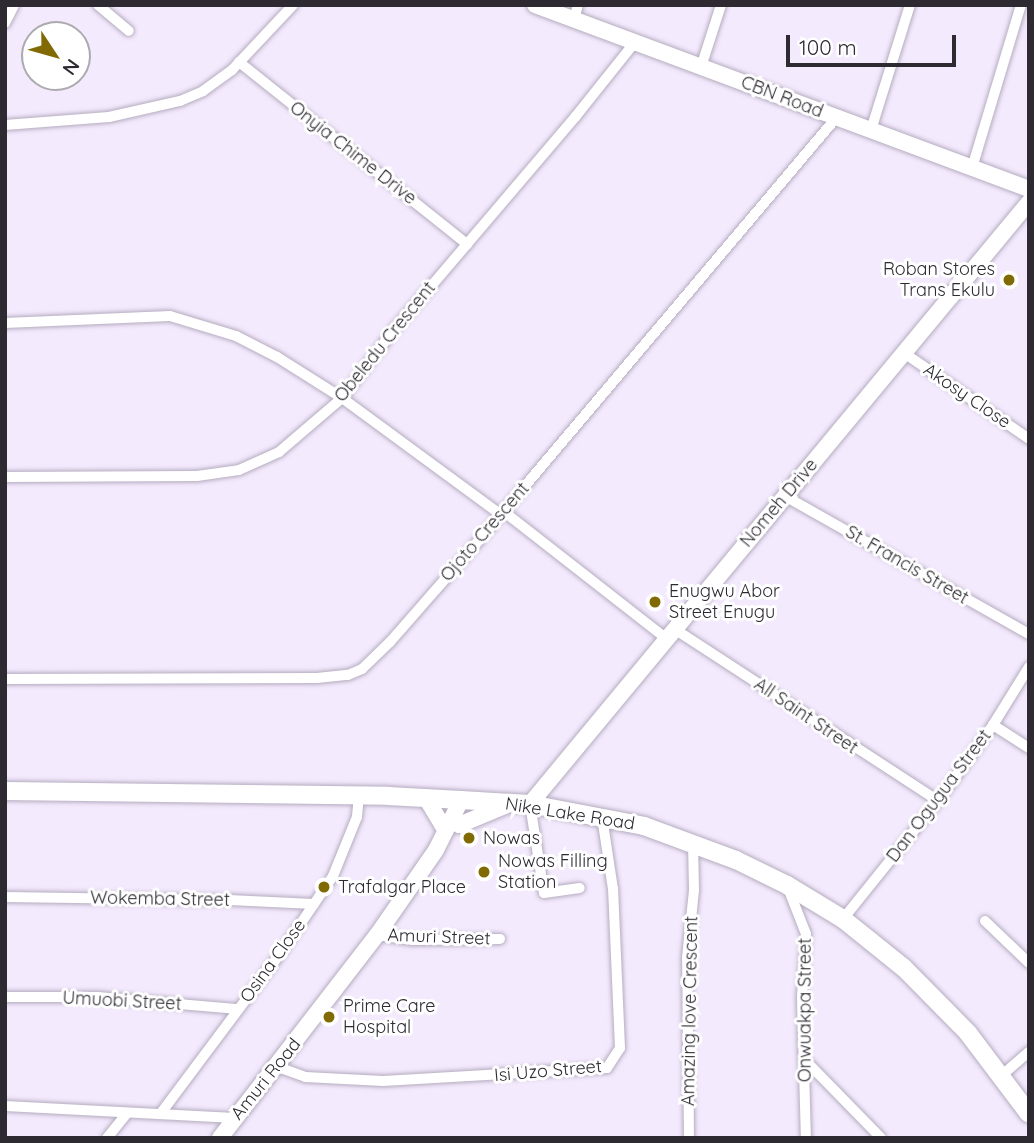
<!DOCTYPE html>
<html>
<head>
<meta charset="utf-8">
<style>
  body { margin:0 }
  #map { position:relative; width:1034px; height:1143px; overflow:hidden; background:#f4eafe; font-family:Quicksand,sans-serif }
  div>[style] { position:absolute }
  .roads { filter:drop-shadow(0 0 2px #b5acbf) drop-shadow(0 0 2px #b5acbf) }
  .minor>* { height:10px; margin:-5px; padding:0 5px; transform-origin:5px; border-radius:5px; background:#fff }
  .secondary>* { height:16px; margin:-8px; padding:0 8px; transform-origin:8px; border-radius:8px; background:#fff }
  .primary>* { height:18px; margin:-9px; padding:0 9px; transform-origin:9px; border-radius:9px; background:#fff }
  .dots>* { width:19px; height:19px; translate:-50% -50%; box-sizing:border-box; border:4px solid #fff; border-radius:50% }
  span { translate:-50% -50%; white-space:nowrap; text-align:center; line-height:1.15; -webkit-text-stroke:6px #fff; paint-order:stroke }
  .street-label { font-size:18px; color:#2d2a31 }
  .poi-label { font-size:18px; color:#2d2a31 }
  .right { translate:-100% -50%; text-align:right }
  .left { translate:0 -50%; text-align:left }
  .frame { position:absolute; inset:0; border:7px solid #2d2a31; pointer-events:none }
  .north { position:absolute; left:21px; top:21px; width:70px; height:70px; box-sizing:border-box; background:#fff; border:2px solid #abaaad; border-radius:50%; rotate:126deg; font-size:19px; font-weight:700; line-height:28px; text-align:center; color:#2d2a31 }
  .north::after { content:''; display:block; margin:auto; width:24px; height:32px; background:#816a03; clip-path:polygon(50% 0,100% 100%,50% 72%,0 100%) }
  .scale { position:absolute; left:786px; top:35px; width:170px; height:32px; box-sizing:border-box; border:4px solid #2d2a31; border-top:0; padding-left:9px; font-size:21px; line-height:24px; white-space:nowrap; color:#2d2a31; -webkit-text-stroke:5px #fff; paint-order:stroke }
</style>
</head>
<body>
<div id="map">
  <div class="roads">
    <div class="minor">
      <i style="left:98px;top:5px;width:40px;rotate:40deg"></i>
      <i style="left:574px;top:19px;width:15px;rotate:-74deg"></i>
      <i style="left:5px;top:23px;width:20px;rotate:-63deg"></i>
      <i style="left:239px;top:62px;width:292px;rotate:38.6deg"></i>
      <i style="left:701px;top:67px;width:65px;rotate:-72.1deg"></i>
      <i style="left:5px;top:125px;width:104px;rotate:-4.4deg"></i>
      <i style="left:109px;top:117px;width:73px;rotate:-12.7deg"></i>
      <i style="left:180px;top:101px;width:25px;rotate:-23deg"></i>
      <i style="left:203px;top:91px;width:36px;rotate:-36deg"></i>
      <i style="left:232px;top:70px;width:89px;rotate:-46.8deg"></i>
      <i style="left:871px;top:130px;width:131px;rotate:-72.7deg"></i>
      <i style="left:972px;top:168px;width:170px;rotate:-73.3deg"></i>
      <i style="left:5px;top:323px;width:165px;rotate:-2.4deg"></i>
      <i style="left:170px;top:316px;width:69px;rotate:16.9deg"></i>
      <i style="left:236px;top:336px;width:46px;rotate:27.1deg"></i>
      <i style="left:277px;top:357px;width:77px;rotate:32.2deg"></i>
      <i style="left:342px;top:398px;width:196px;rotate:36.3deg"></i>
      <i style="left:904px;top:353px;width:152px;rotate:34.5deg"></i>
      <i style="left:5px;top:477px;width:192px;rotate:-0.3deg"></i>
      <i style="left:197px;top:476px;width:42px;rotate:-8.1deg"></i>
      <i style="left:239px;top:470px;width:44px;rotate:-24.2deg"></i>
      <i style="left:279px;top:452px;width:83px;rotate:-40.6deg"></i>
      <i style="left:342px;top:398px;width:84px;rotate:-52.7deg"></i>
      <i style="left:393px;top:331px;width:282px;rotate:-49.6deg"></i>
      <i style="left:576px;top:116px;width:95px;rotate:-51.4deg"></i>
      <i style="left:785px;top:496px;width:280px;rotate:29.5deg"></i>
      <i style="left:503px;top:511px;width:208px;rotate:38deg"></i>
      <i style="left:676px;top:630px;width:313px;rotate:33.1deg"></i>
      <i style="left:5px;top:679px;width:312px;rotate:-0.2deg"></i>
      <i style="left:317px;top:678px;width:31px;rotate:-6deg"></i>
      <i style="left:348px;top:675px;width:15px;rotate:-23deg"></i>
      <i style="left:362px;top:669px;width:39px;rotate:-44deg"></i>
      <i style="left:390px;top:642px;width:138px;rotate:-48.8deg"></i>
      <i style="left:481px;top:538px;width:550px;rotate:-49.79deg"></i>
      <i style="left:993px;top:725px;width:43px;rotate:32.6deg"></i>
      <i style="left:530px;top:804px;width:90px;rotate:81.1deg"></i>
      <i style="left:544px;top:893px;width:36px;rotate:-8deg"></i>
      <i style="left:788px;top:888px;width:49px;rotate:68.6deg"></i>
      <i style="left:806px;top:934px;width:64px;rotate:93.6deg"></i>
      <i style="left:802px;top:998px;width:140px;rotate:88.4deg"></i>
      <i style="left:5px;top:897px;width:224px;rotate:0.8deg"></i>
      <i style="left:229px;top:900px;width:85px;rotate:2.7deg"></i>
      <i style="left:843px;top:919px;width:151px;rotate:-51.2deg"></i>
      <i style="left:938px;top:801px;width:94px;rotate:-54.1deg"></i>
      <i style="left:993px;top:725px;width:68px;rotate:-58.2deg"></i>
      <i style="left:985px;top:921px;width:61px;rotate:43.7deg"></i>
      <i style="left:377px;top:935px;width:35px;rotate:8deg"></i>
      <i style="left:412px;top:940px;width:88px;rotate:-0.7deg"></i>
      <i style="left:5px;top:997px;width:92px"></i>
      <i style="left:97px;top:997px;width:142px;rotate:4.9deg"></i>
      <i style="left:804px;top:1059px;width:110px;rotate:45.7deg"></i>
      <i style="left:278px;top:1067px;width:29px;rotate:20deg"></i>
      <i style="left:305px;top:1077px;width:78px;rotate:2.9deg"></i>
      <i style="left:383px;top:1081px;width:224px;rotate:-3.3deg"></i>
      <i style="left:607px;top:1068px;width:24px;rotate:-57deg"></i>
      <i style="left:620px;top:1048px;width:159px;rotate:-92.5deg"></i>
      <i style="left:613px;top:889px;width:73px;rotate:-98.7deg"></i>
      <i style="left:1001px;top:1076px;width:37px;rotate:-41deg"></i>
      <i style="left:5px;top:1106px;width:230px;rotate:3deg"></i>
      <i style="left:161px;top:1113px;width:202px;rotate:-53.2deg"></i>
      <i style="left:282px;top:951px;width:91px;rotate:-55.8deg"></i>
      <i style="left:333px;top:876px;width:64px;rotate:-67.9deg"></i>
      <i style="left:357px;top:817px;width:21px;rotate:-85deg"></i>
      <i style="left:107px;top:1138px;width:32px;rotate:-51deg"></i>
      <i style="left:689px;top:1138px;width:180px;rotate:-90.6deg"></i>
      <i style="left:687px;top:958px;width:68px;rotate:-84.1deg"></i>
      <i style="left:694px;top:890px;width:48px;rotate:-91.2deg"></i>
    </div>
    <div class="secondary">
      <i style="left:535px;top:5px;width:527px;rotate:20.43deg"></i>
      <i style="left:426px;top:798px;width:37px;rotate:59deg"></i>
      <i style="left:530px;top:804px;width:782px;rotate:-50.34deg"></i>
      <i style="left:459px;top:825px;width:57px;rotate:-22.5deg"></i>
      <i style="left:220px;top:1138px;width:257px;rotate:-52.3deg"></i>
      <i style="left:377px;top:935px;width:103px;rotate:-55.2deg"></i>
      <i style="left:436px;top:850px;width:56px;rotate:-63.4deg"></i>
    </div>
    <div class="primary">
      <i style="left:5px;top:791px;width:383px;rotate:0.7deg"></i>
      <i style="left:388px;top:796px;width:73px;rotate:3.1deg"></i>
      <i style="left:461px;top:800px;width:69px;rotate:3.3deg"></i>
      <i style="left:530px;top:804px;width:116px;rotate:10.9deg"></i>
      <i style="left:644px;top:826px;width:98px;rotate:20.3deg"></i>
      <i style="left:736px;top:860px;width:57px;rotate:26.1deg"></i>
      <i style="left:787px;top:885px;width:66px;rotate:31.3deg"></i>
      <i style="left:843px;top:919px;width:78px;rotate:38.8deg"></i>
      <i style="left:904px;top:968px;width:91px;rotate:45.4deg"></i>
      <i style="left:968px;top:1033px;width:101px;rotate:53deg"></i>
    </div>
  </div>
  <div class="dots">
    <i style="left:1009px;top:280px;background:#816a03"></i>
    <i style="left:655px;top:602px;background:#816a03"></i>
    <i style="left:469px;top:838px;background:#816a03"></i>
    <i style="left:484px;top:872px;background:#816a03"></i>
    <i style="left:324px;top:887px;background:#816a03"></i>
    <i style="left:329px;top:1017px;background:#816a03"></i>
  </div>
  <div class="street-label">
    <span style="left:782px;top:97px;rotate:21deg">CBN Road</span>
    <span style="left:353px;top:153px;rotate:38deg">Onyia Chime Drive</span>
    <span style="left:385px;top:342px;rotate:-51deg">Obeledu Crescent</span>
    <span style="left:967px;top:396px;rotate:34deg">Akosy Close</span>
    <span style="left:779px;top:503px;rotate:-50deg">Nomeh Drive</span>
    <span style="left:485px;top:532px;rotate:-49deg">Ojoto Crescent</span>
    <span style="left:907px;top:565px;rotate:30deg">St. Francis Street</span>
    <span style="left:806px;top:716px;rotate:34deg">All Saint Street</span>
    <span style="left:939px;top:796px;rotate:-53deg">Dan Ogugua Street</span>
    <span style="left:570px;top:814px;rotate:9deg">Nike Lake Road</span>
    <span style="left:160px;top:899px;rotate:1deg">Wokemba Street</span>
    <span style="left:439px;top:937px;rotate:2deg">Amuri Street</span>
    <span style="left:273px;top:961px;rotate:-54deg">Osina Close</span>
    <span style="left:122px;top:1001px;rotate:3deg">Umuobi Street</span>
    <span style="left:805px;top:1010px;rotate:-90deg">Onwuakpa Street</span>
    <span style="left:690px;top:1011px;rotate:-89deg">Amazing love Crescent</span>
    <span style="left:548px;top:1071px;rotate:-5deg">Isi Uzo Street</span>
    <span style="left:266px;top:1079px;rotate:-51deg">Amuri Road</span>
  </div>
  <div class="poi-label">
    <span class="right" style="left:995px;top:280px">Roban Stores<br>Trans Ekulu</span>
    <span class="left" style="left:669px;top:602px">Enugwu Abor<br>Street Enugu</span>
    <span class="left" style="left:483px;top:838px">Nowas</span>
    <span class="left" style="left:498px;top:872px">Nowas Filling<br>Station</span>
    <span class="left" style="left:338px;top:887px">Trafalgar Place</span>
    <span class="left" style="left:343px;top:1017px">Prime Care<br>Hospital</span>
  </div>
  <div class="frame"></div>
  <div class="north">N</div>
  <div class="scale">100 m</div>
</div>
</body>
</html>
